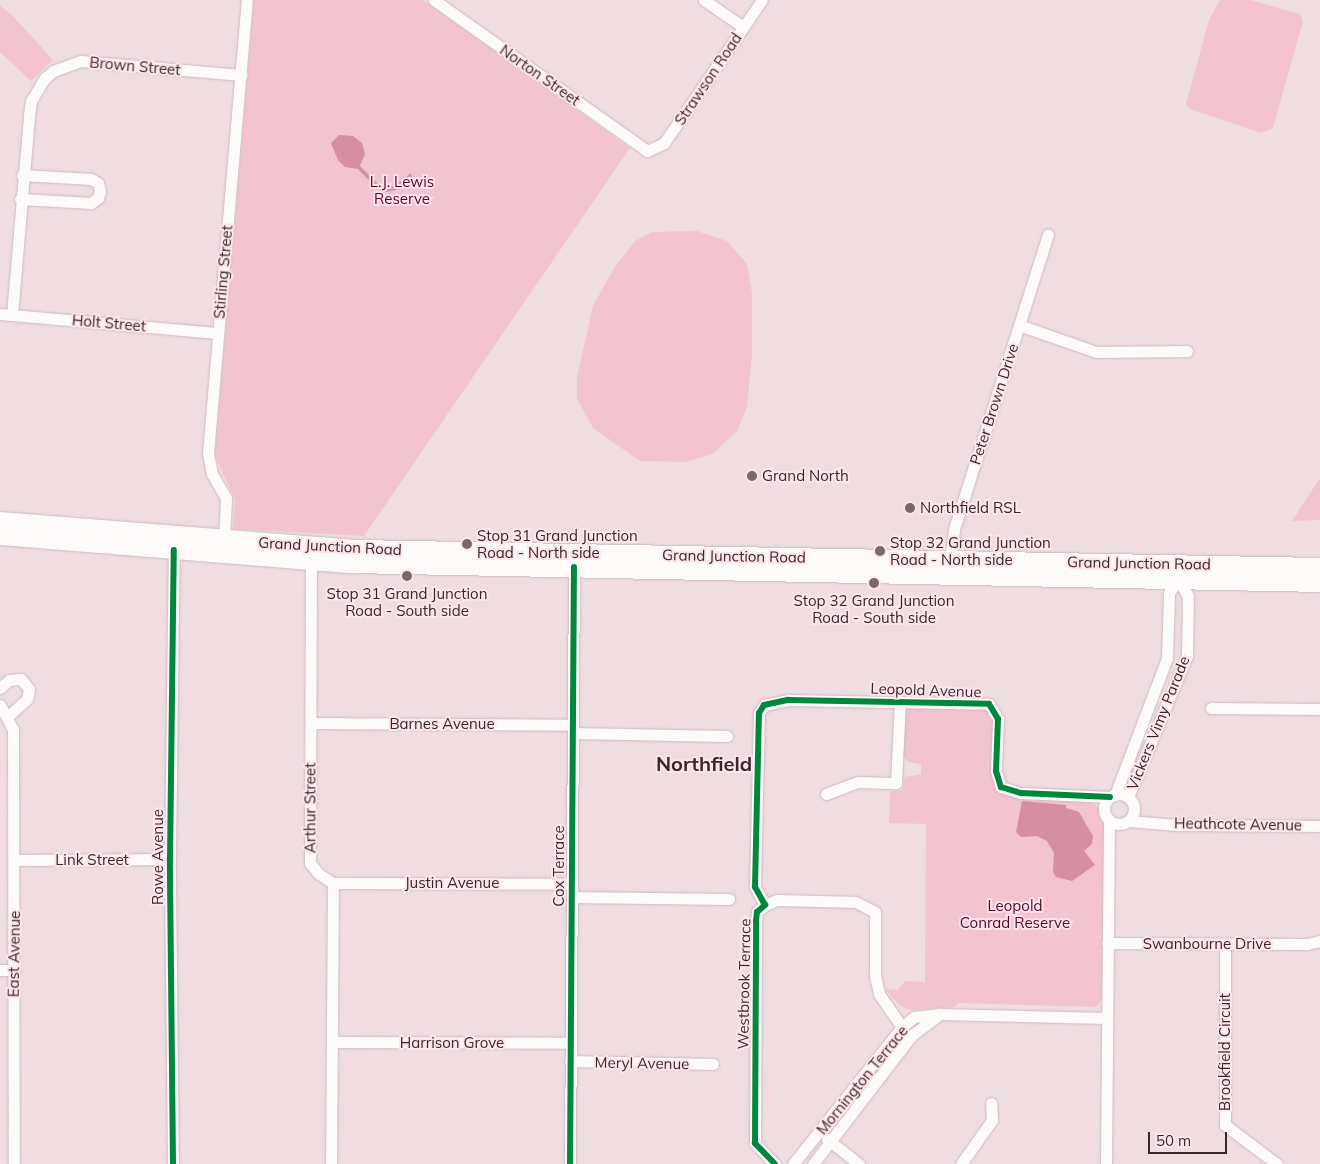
<!DOCTYPE html>
<html>
<head>
<meta charset="utf-8">
<style>
  body { margin:0 }
  #map { position:relative; width:1320px; height:1164px; overflow:hidden; background:#efdde1; font-family:Mulish,sans-serif }
  div>[style] { position:absolute }
  .green>* { inset:0; background:#f3c4cf }
  .water>* { inset:0; background:#d68ea2 }
  .roads { filter:drop-shadow(0 0 1px #cabbbf) drop-shadow(0 0 1px #cabbbf) }
  .minor>* { height:11px; margin:-5.5px; padding:0 5.5px; transform-origin:5.5px; border-radius:5.5px; background:#fdfafa }
  .minor>.ring { margin:-5.5px; padding:0; box-sizing:content-box; background:none; border:11px solid #fdfafa; border-radius:50% }
  .trunk>* { height:19px; margin:-9.5px; padding:0 9.5px; transform-origin:9.5px; border-radius:9.5px; background:#fdfafa }
  .cycleway>* { height:6px; margin:-3px; padding:0 3px; transform-origin:3px; border-radius:3px; background:#00873e }
  .dots>* { width:14px; height:14px; translate:-50% -50%; box-sizing:border-box; border:2px solid #ffe5eb; border-radius:50% }
  span { translate:-50% -50%; white-space:nowrap; text-align:center; line-height:1.15; -webkit-text-stroke:4px #ffe5eb; paint-order:stroke }
  .street-label { font-size:15px; color:#35292c }
  .park-label { font-size:15px; color:#5d032a }
  .poi-label { font-size:15px; color:#35292c }
  .left { translate:0 -50%; text-align:left }
  .district-label { font-size:20px; color:#35292c; font-weight:700 }
  .scale { position:absolute; left:1148px; top:1132px; width:79px; height:22px; box-sizing:border-box; border:2px solid #35292c; border-top:0; padding-left:6px; font-size:15px; line-height:18px; white-space:nowrap; color:#35292c; -webkit-text-stroke:4px #ffe5eb; paint-order:stroke }
</style>
</head>
<body>
<div id="map">
  <div class="green">
    <i style="clip-path:polygon(254px 0,423px 0,630px 148px,364px 536px,233px 529px,235px 500px,215px 456px)"></i>
    <i style="clip-path:polygon(1220px 0,1250px 0,1300px 14px,1303px 21px,1273px 128px,1261px 133px,1190px 109px,1186px 104px,1209px 20px)"></i>
    <i style="clip-path:polygon(0 6px,11px 14px,53px 60px,31px 81px,0 52px)"></i>
    <i style="clip-path:polygon(697px 231px,727px 241px,747px 264px,752px 293px,752px 356px,747px 407px,737px 431px,714px 453px,687px 462px,640px 461px,593px 428px,577px 399px,577px 377px,593px 306px,614px 268px,635px 241px,652px 232px)"></i>
    <i style="clip-path:polygon(1320px 478px,1320px 520px,1292px 521px)"></i>
    <i style="clip-path:polygon(907px 707px,984px 707px,993px 720px,996px 787px,1089px 800px,1102px 810px,1106px 821px,1103px 998px,1096px 1007px,958px 1003px,955px 1007px,909px 1010px,899px 1005px,885px 989px,898px 990px,905px 981px,925px 982px,926px 824px,889px 823px,890px 791px,902px 791px,905px 777px,921px 774px,921px 764px,908px 762px,903px 755px,903px 715px)"></i>
  </div>
  <div class="water">
    <i style="clip-path:polygon(339px 135px,353px 136px,362px 143px,365px 154px,360px 166px,377px 183px,386px 187px,394px 186px,411px 173px,412px 177px,396px 190px,385px 192px,375px 187px,358px 169px,345px 167px,338px 160px,331px 143px)"></i>
    <i style="clip-path:polygon(1022px 801px,1066px 805px,1066px 808px,1079px 812px,1093px 836px,1092px 844px,1084px 851px,1095px 865px,1072px 881px,1056px 877px,1053px 872px,1054px 853px,1047px 841px,1037px 836px,1021px 837px,1016px 832px)"></i>
  </div>
  <div class="roads">
    <div class="minor">
      <i style="left:434px;top:0;width:261px;rotate:35.3deg"></i>
      <i style="left:647px;top:151px;width:19px;rotate:-25deg"></i>
      <i style="left:664px;top:143px;width:173px;rotate:-55.6deg"></i>
      <i style="left:704px;top:0;width:47px;rotate:34.7deg"></i>
      <i style="left:20px;top:199px;width:71px;rotate:3.2deg"></i>
      <i style="left:91px;top:203px;width:9px;rotate:-36deg"></i>
      <i style="left:98px;top:198px;width:7px;rotate:-74deg"></i>
      <i style="left:100px;top:191px;width:8px;rotate:-104deg"></i>
      <i style="left:98px;top:183px;width:8px;rotate:-150deg"></i>
      <i style="left:91px;top:179px;width:69px;rotate:-176.7deg"></i>
      <i style="left:0;top:314px;width:218px;rotate:5deg"></i>
      <i style="left:12px;top:315px;width:201px;rotate:-85.1deg"></i>
      <i style="left:29px;top:115px;width:14px;rotate:-82deg"></i>
      <i style="left:31px;top:101px;width:27px;rotate:-59deg"></i>
      <i style="left:45px;top:78px;width:11px;rotate:-41deg"></i>
      <i style="left:53px;top:71px;width:30px;rotate:-20deg"></i>
      <i style="left:81px;top:61px;width:161px;rotate:5deg"></i>
      <i style="left:1019px;top:325px;width:82px;rotate:19.3deg"></i>
      <i style="left:1096px;top:352px;width:91px;rotate:-0.6deg"></i>
      <i style="left:224px;top:539px;width:41px;rotate:-87.2deg"></i>
      <i style="left:226px;top:498px;width:28px;rotate:-120deg"></i>
      <i style="left:212px;top:474px;width:21px;rotate:-101deg"></i>
      <i style="left:208px;top:453px;width:455px;rotate:-85.1deg"></i>
      <i style="left:311px;top:561px;width:302px;rotate:90.2deg"></i>
      <i style="left:310px;top:863px;width:14px;rotate:51deg"></i>
      <i style="left:319px;top:874px;width:17px;rotate:33deg"></i>
      <i style="left:333px;top:883px;width:281px;rotate:90.4deg"></i>
      <i style="left:949px;top:566px;width:37px;rotate:-82deg"></i>
      <i style="left:954px;top:529px;width:309px;rotate:-72.3deg"></i>
      <i style="left:0;top:688px;width:12px;rotate:-42deg"></i>
      <i style="left:9px;top:680px;width:12px;rotate:-5deg"></i>
      <i style="left:21px;top:679px;width:13px;rotate:51deg"></i>
      <i style="left:29px;top:689px;width:10px;rotate:101deg"></i>
      <i style="left:27px;top:699px;width:25px;rotate:138deg"></i>
      <i style="left:0;top:705px;width:27px;rotate:62deg"></i>
      <i style="left:13px;top:729px;width:435px;rotate:89.9deg"></i>
      <i style="left:1211px;top:708px;width:109px;rotate:0.5deg"></i>
      <i style="left:311px;top:723px;width:262px;rotate:0.4deg"></i>
      <i style="left:573px;top:733px;width:154px;rotate:1.1deg"></i>
      <i style="left:826px;top:794px;width:34px;rotate:-21deg"></i>
      <i style="left:858px;top:782px;width:38px;rotate:2deg"></i>
      <i style="left:896px;top:783px;width:82px;rotate:-87.2deg"></i>
      <i class="ring" style="left:1104px;top:794px;width:19px;height:19px"></i>
      <i style="left:1115px;top:795px;width:147px;rotate:-69.2deg"></i>
      <i style="left:1167px;top:658px;width:65px;rotate:-88.2deg"></i>
      <i style="left:1169px;top:593px;width:17px;rotate:-57deg"></i>
      <i style="left:1178px;top:579px;width:20px;rotate:60deg"></i>
      <i style="left:1188px;top:596px;width:60px;rotate:91deg"></i>
      <i style="left:1187px;top:656px;width:153px;rotate:112.7deg"></i>
      <i style="left:1129px;top:821px;width:48px;rotate:4.8deg"></i>
      <i style="left:1177px;top:825px;width:143px;rotate:0.4deg"></i>
      <i style="left:15px;top:860px;width:155px;rotate:-0.4deg"></i>
      <i style="left:333px;top:883px;width:239px;rotate:0.2deg"></i>
      <i style="left:572px;top:897px;width:157px;rotate:0.7deg"></i>
      <i style="left:765px;top:905px;width:13px;rotate:-23deg"></i>
      <i style="left:777px;top:900px;width:79px;rotate:1.5deg"></i>
      <i style="left:856px;top:902px;width:21px;rotate:28deg"></i>
      <i style="left:875px;top:912px;width:64px;rotate:90deg"></i>
      <i style="left:875px;top:976px;width:18px;rotate:77deg"></i>
      <i style="left:879px;top:994px;width:40px;rotate:55.1deg"></i>
      <i style="left:1107px;top:943px;width:200px;rotate:0.3deg"></i>
      <i style="left:1307px;top:944px;width:13px;rotate:-13deg"></i>
      <i style="left:1225px;top:944px;width:181px;rotate:90deg"></i>
      <i style="left:1225px;top:1125px;width:65px;rotate:36.9deg"></i>
      <i style="left:0;top:970px;width:13px"></i>
      <i style="left:333px;top:1042px;width:238px;rotate:0.2deg"></i>
      <i style="left:570px;top:1061px;width:143px;rotate:1.2deg"></i>
      <i style="left:827px;top:1139px;width:41px;rotate:38deg"></i>
      <i style="left:173px;top:1164px;width:305px;rotate:-90.6deg"></i>
      <i style="left:170px;top:859px;width:309px;rotate:-89.3deg"></i>
      <i style="left:570px;top:1164px;width:597px;rotate:-89.62deg"></i>
      <i style="left:775px;top:1164px;width:29px;rotate:-134deg"></i>
      <i style="left:755px;top:1143px;width:222px;rotate:-89.7deg"></i>
      <i style="left:756px;top:921px;width:9px;rotate:-84deg"></i>
      <i style="left:757px;top:912px;width:11px;rotate:-41deg"></i>
      <i style="left:765px;top:905px;width:21px;rotate:-119deg"></i>
      <i style="left:755px;top:887px;width:174px;rotate:-88.7deg"></i>
      <i style="left:759px;top:713px;width:9px;rotate:-58deg"></i>
      <i style="left:764px;top:705px;width:25px;rotate:-12deg"></i>
      <i style="left:788px;top:700px;width:201px;rotate:1.1deg"></i>
      <i style="left:989px;top:704px;width:17px;rotate:59deg"></i>
      <i style="left:998px;top:719px;width:52px;rotate:92.2deg"></i>
      <i style="left:996px;top:771px;width:17px;rotate:73deg"></i>
      <i style="left:1001px;top:787px;width:21px;rotate:17deg"></i>
      <i style="left:1021px;top:793px;width:89px;rotate:2.6deg"></i>
      <i style="left:793px;top:1164px;width:175px;rotate:-51.5deg"></i>
      <i style="left:902px;top:1027px;width:16px;rotate:-40deg"></i>
      <i style="left:914px;top:1017px;width:26px;rotate:-7deg"></i>
      <i style="left:940px;top:1014px;width:165px;rotate:1.4deg"></i>
      <i style="left:813px;top:1164px;width:163px;rotate:-52.5deg"></i>
      <i style="left:912px;top:1035px;width:34px;rotate:-37deg"></i>
      <i style="left:961px;top:1164px;width:54px;rotate:-54.8deg"></i>
      <i style="left:992px;top:1120px;width:17px;rotate:-93deg"></i>
      <i style="left:1106px;top:1164px;width:344px;rotate:-89.5deg"></i>
    </div>
    <div class="trunk">
      <i style="left:0;top:521px;width:356px;rotate:4.5deg"></i>
      <i style="left:355px;top:549px;width:965px;rotate:1.07deg"></i>
      <i style="left:0;top:535px;width:352px;rotate:4.6deg"></i>
      <i style="left:351px;top:563px;width:969px;rotate:1.12deg"></i>
    </div>
  </div>
  <div class="cycleway">
    <i style="left:173px;top:1164px;width:305px;rotate:-90.6deg"></i>
    <i style="left:170px;top:859px;width:309px;rotate:-89.3deg"></i>
    <i style="left:570px;top:1164px;width:597px;rotate:-89.62deg"></i>
    <i style="left:775px;top:1164px;width:29px;rotate:-134deg"></i>
    <i style="left:755px;top:1143px;width:222px;rotate:-89.7deg"></i>
    <i style="left:756px;top:921px;width:9px;rotate:-84deg"></i>
    <i style="left:757px;top:912px;width:11px;rotate:-41deg"></i>
    <i style="left:765px;top:905px;width:21px;rotate:-119deg"></i>
    <i style="left:755px;top:887px;width:174px;rotate:-88.7deg"></i>
    <i style="left:759px;top:713px;width:9px;rotate:-58deg"></i>
    <i style="left:764px;top:705px;width:25px;rotate:-12deg"></i>
    <i style="left:788px;top:700px;width:201px;rotate:1.1deg"></i>
    <i style="left:989px;top:704px;width:17px;rotate:59deg"></i>
    <i style="left:998px;top:719px;width:52px;rotate:92.2deg"></i>
    <i style="left:996px;top:771px;width:17px;rotate:73deg"></i>
    <i style="left:1001px;top:787px;width:21px;rotate:17deg"></i>
    <i style="left:1021px;top:793px;width:89px;rotate:2.6deg"></i>
  </div>
  <div class="dots">
    <i style="left:752px;top:476px;background:#76686b"></i>
    <i style="left:910px;top:508px;background:#76686b"></i>
    <i style="left:467px;top:544px;background:#76686b"></i>
    <i style="left:880px;top:551px;background:#76686b"></i>
    <i style="left:407px;top:576px;background:#76686b"></i>
    <i style="left:874px;top:583px;background:#76686b"></i>
  </div>
  <div class="street-label">
    <span style="left:135px;top:66px;rotate:5deg">Brown Street</span>
    <span style="left:540px;top:75px;rotate:35deg">Norton Street</span>
    <span style="left:708px;top:79px;rotate:-56deg">Strawson Road</span>
    <span style="left:223px;top:272px;rotate:-85deg">Stirling Street</span>
    <span style="left:109px;top:323px;rotate:5deg">Holt Street</span>
    <span style="left:994px;top:404px;rotate:-72deg">Peter Brown Drive</span>
    <span style="left:330px;top:546px;rotate:3deg">Grand Junction Road</span>
    <span style="left:734px;top:556px;rotate:1deg">Grand Junction Road</span>
    <span style="left:1139px;top:563px;rotate:1deg">Grand Junction Road</span>
    <span style="left:926px;top:690px;rotate:2deg">Leopold Avenue</span>
    <span style="left:1158px;top:723px;rotate:-68deg">Vickers Vimy Parade</span>
    <span style="left:442px;top:724px">Barnes Avenue</span>
    <span style="left:310px;top:808px;rotate:-90deg">Arthur Street</span>
    <span style="left:1238px;top:824px;rotate:1deg">Heathcote Avenue</span>
    <span style="left:158px;top:857px;rotate:-90deg">Rowe Avenue</span>
    <span style="left:92px;top:860px">Link Street</span>
    <span style="left:559px;top:866px;rotate:-90deg">Cox Terrace</span>
    <span style="left:452px;top:883px">Justin Avenue</span>
    <span style="left:1207px;top:944px">Swanbourne Drive</span>
    <span style="left:14px;top:954px;rotate:-89deg">East Avenue</span>
    <span style="left:744px;top:984px;rotate:-89deg">Westbrook Terrace</span>
    <span style="left:452px;top:1043px">Harrison Grove</span>
    <span style="left:1225px;top:1052px;rotate:-90deg">Brookfield Circuit</span>
    <span style="left:642px;top:1063px;rotate:1deg">Meryl Avenue</span>
    <span style="left:862px;top:1080px;rotate:-51deg">Mornington Terrace</span>
  </div>
  <div class="park-label">
    <span style="left:402px;top:190px">L.J. Lewis<br>Reserve</span>
    <span style="left:1015px;top:914px">Leopold<br>Conrad Reserve</span>
  </div>
  <div class="poi-label">
    <span class="left" style="left:762px;top:476px">Grand North</span>
    <span class="left" style="left:920px;top:508px">Northfield RSL</span>
    <span class="left" style="left:477px;top:544px">Stop 31 Grand Junction<br>Road - North side</span>
    <span class="left" style="left:890px;top:551px">Stop 32 Grand Junction<br>Road - North side</span>
    <span style="left:407px;top:602px">Stop 31 Grand Junction<br>Road - South side</span>
    <span style="left:874px;top:609px">Stop 32 Grand Junction<br>Road - South side</span>
  </div>
  <div class="district-label">
    <span style="left:704px;top:763px">Northfield</span>
  </div>
  <div class="scale">50 m</div>
</div>
</body>
</html>
